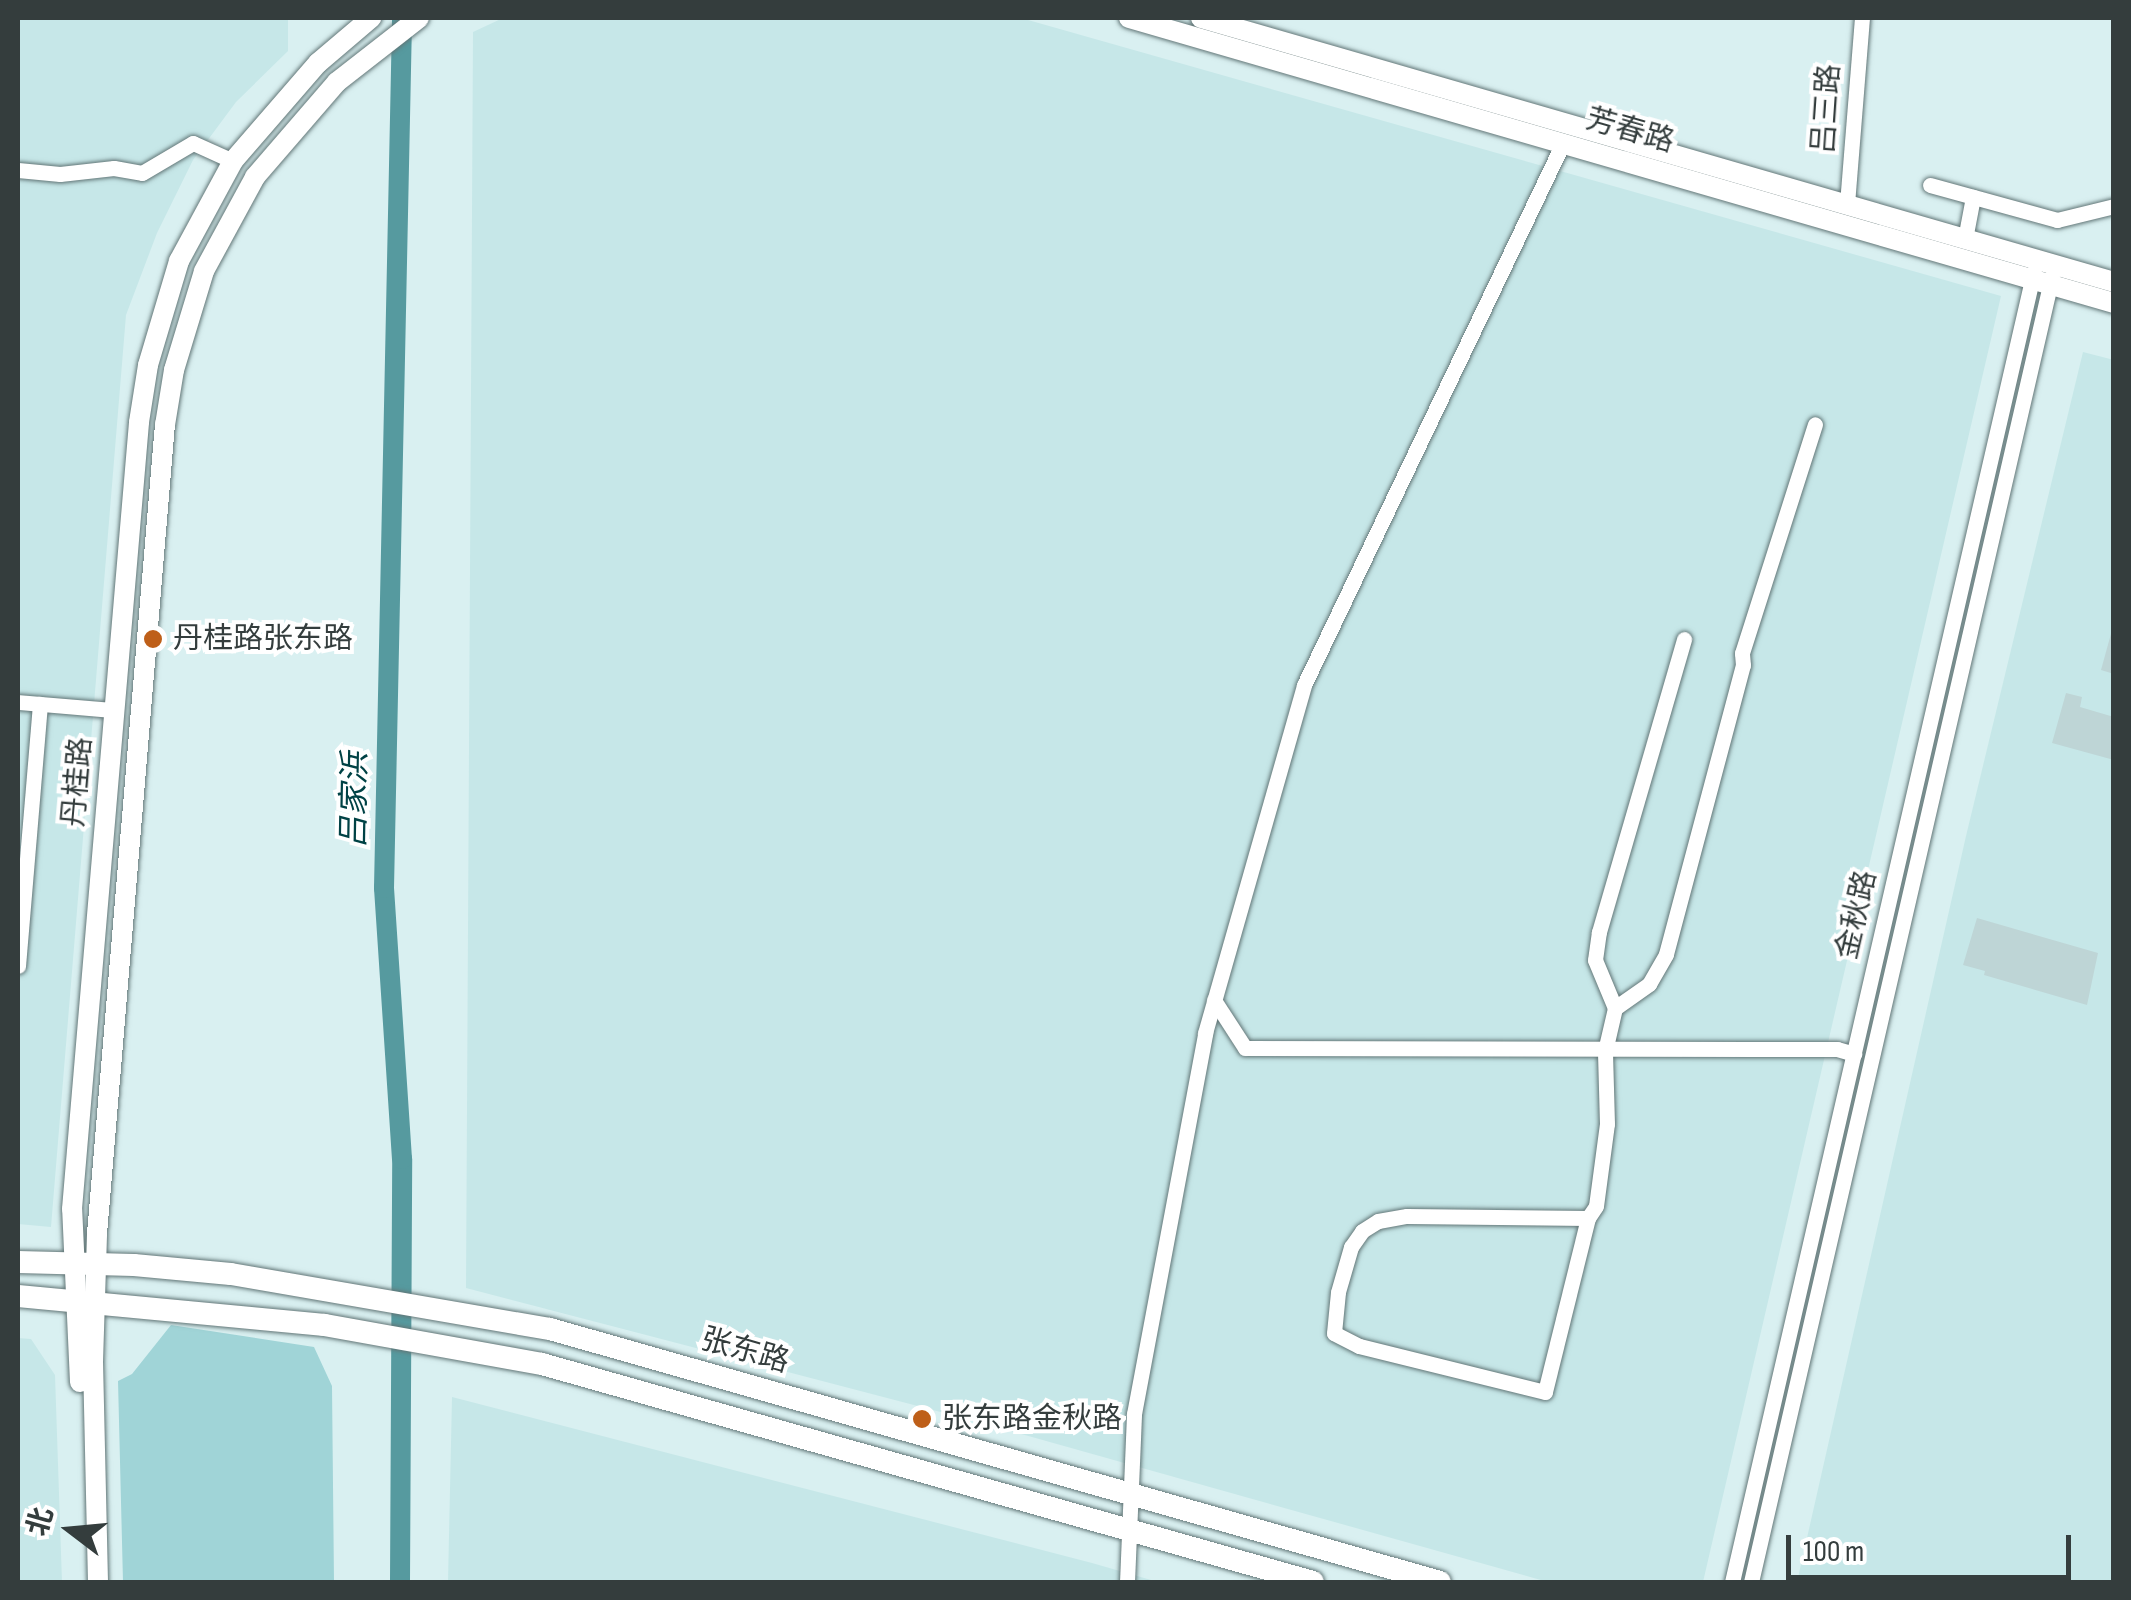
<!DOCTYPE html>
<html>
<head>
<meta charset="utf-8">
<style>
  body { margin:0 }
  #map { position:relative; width:2131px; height:1600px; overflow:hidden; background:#d9f0f1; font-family:"Sofia Sans Condensed","Noto Sans SC",sans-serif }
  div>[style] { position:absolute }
  .built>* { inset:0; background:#c6e7e8 }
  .green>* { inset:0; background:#a0d4d7 }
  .canal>* { height:20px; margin:-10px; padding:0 10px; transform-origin:10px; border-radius:10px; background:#569a9f }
  .building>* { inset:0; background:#bed5d6 }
  .roads { filter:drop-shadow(0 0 2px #627677) drop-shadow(0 0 2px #627677) }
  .minor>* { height:15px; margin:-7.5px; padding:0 7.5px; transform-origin:7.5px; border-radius:7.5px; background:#fff }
  .tertiary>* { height:20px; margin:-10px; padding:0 10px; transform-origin:10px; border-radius:10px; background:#fff }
  .secondary>* { height:22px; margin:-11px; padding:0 11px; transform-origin:11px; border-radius:11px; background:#fff }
  .dots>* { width:28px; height:28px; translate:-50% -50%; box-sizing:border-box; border:5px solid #fff; border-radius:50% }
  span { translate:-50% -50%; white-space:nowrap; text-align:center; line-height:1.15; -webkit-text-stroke:8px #fff; paint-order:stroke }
  .street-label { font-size:30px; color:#343d3d }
  .poi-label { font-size:30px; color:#343d3d }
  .left { translate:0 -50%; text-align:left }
  .water-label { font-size:32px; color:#004245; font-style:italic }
  .frame { position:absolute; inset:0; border:20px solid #343d3d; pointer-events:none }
  .north { position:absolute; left:20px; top:1480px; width:100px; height:100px; -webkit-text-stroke:8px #fff; paint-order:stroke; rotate:286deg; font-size:28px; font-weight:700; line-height:40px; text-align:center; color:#343d3d }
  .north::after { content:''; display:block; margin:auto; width:35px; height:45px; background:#343d3d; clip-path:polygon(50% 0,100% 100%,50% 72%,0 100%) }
  .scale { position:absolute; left:1786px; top:1535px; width:285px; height:45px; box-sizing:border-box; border:5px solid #343d3d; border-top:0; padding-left:12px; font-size:30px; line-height:35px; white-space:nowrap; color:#343d3d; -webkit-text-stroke:8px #fff; paint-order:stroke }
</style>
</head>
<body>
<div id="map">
  <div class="built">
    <i style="clip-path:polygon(18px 18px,288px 18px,288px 51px,236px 102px,193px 160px,157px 233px,126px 315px,51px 1227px,18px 1224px)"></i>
    <i style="clip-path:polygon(503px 18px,1021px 18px,2001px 296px,1703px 1582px,1548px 1582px,975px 1421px,466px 1288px,473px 32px)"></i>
    <i style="clip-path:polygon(2083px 352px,2114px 360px,2113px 1582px,1797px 1582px,1966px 836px)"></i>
    <i style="clip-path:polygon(18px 1338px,31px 1339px,55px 1375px,62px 1582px,18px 1582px)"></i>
    <i style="clip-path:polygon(452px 1397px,1092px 1563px,1158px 1582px,448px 1582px)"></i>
  </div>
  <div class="green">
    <i style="clip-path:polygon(171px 1325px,314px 1347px,332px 1386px,334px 1582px,123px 1582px,118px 1381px,132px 1374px)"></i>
  </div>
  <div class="canal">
    <i style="left:400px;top:1582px;width:423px;rotate:-89.7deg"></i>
    <i style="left:402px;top:1159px;width:272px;rotate:-93.8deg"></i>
    <i style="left:384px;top:888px;width:870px;rotate:-88.81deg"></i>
  </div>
  <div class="building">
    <i style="clip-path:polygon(2112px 630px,2114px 630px,2114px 674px,2101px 670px)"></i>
    <i style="clip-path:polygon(2066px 693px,2082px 697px,2080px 707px,2114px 717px,2114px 760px,2052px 743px)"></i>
    <i style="clip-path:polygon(1977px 918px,2098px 953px,2087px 1005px,1984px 975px,1985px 971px,1963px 965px)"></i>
  </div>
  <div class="roads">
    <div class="minor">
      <i style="left:18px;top:170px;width:42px;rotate:5.4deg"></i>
      <i style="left:60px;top:174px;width:54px;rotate:-6.3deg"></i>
      <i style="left:114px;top:168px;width:28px;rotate:10deg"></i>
      <i style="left:142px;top:173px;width:59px;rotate:-30.5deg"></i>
      <i style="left:193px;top:143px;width:44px;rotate:24.2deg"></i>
      <i style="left:1930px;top:185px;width:132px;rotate:15.4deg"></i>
      <i style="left:2057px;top:220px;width:59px;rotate:-13.8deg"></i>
      <i style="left:1847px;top:204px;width:187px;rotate:-85.4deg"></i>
      <i style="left:1965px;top:239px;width:43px;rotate:-79.2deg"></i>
      <i style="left:18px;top:702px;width:96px;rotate:4.8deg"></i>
      <i style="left:18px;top:966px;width:263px;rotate:-85.2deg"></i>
      <i style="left:1214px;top:1000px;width:57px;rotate:57.1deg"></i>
      <i style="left:1245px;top:1048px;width:592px;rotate:0.1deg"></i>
      <i style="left:1837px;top:1049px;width:18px;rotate:16deg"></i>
      <i style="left:1615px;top:1008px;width:42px;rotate:-35.2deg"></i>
      <i style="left:1649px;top:984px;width:34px;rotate:-60deg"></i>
      <i style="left:1666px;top:954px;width:299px;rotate:-75.1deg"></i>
      <i style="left:1743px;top:665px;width:12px;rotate:-95deg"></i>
      <i style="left:1742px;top:653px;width:240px;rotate:-72.3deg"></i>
      <i style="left:1588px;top:1218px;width:179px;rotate:103.9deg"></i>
      <i style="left:1545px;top:1392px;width:192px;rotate:-166.1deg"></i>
      <i style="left:1359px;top:1346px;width:28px;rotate:-153deg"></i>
      <i style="left:1334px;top:1333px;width:41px;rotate:-84.4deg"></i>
      <i style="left:1338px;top:1292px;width:47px;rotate:-73.9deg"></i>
      <i style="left:1351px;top:1247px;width:19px;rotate:-55deg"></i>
      <i style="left:1362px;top:1231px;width:19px;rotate:-32deg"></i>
      <i style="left:1378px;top:1221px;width:29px;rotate:-10deg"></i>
      <i style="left:1407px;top:1216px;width:181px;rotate:0.6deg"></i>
      <i style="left:1588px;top:1218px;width:14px;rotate:-56deg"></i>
      <i style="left:1596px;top:1206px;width:83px;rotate:-82.4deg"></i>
      <i style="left:1607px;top:1124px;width:73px;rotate:-91.6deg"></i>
      <i style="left:1605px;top:1051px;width:44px;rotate:-76.9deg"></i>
      <i style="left:1615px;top:1008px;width:52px;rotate:-112.6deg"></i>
      <i style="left:1595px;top:960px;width:28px;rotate:-82deg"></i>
      <i style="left:1599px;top:932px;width:305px;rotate:-73.8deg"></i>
      <i style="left:1127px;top:1582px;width:168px;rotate:-87.6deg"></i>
      <i style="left:1134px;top:1414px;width:388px;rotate:-79.4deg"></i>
      <i style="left:1205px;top:1033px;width:362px;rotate:-74.1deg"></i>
      <i style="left:1304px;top:685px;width:601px;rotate:-64.46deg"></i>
      <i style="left:1732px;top:1582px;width:1345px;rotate:-77.03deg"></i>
      <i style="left:1751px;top:1582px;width:1340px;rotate:-77.02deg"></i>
    </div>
    <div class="tertiary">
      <i style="left:1129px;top:18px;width:1025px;rotate:16.14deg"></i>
      <i style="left:1201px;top:18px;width:950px;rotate:16.13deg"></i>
      <i style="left:80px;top:1382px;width:173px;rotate:-92.6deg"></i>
      <i style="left:72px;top:1209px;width:790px;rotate:-85.13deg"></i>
      <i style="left:139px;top:422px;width:58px;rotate:-81deg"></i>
      <i style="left:148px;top:365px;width:109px;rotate:-73.4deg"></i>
      <i style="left:179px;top:261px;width:114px;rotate:-61.6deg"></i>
      <i style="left:233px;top:161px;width:130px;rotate:-49.1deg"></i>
      <i style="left:318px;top:63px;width:70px;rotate:-40.3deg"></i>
      <i style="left:98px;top:1582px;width:220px;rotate:-91.3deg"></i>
      <i style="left:93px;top:1362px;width:128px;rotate:-88.2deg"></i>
      <i style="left:97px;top:1234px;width:812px;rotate:-85.2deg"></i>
      <i style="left:165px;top:425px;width:56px;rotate:-80.7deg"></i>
      <i style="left:174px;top:370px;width:103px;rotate:-73.1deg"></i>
      <i style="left:204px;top:271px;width:107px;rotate:-61.5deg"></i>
      <i style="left:255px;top:177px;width:125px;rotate:-49.2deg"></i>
      <i style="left:337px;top:82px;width:104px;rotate:-38deg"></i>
    </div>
    <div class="secondary">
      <i style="left:18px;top:1262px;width:116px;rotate:1.5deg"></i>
      <i style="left:134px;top:1265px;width:97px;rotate:5.3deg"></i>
      <i style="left:231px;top:1274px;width:324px;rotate:9.8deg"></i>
      <i style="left:550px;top:1329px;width:925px;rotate:15.87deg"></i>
      <i style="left:18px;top:1296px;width:308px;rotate:5.4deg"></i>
      <i style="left:325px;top:1325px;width:220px;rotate:10.2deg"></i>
      <i style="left:542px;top:1364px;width:801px;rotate:15.79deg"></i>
    </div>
  </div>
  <div class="dots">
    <i style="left:153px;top:639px;background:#be5f19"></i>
    <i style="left:922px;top:1419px;background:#be5f19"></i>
  </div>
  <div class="street-label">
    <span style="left:1827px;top:109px;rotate:-86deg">吕三路</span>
    <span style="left:1630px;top:131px;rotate:16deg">芳春路</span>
    <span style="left:78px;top:782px;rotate:-85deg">丹桂路</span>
    <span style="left:1857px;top:915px;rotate:-77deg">金秋路</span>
    <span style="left:745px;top:1351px;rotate:16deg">张东路</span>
  </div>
  <div class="poi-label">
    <span class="left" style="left:173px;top:639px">丹桂路张东路</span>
    <span class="left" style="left:942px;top:1419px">张东路金秋路</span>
  </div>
  <div class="water-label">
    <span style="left:356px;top:800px;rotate:-89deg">吕家浜</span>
  </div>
  <div class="frame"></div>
  <div class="north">北</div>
  <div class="scale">100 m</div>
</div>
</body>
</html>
